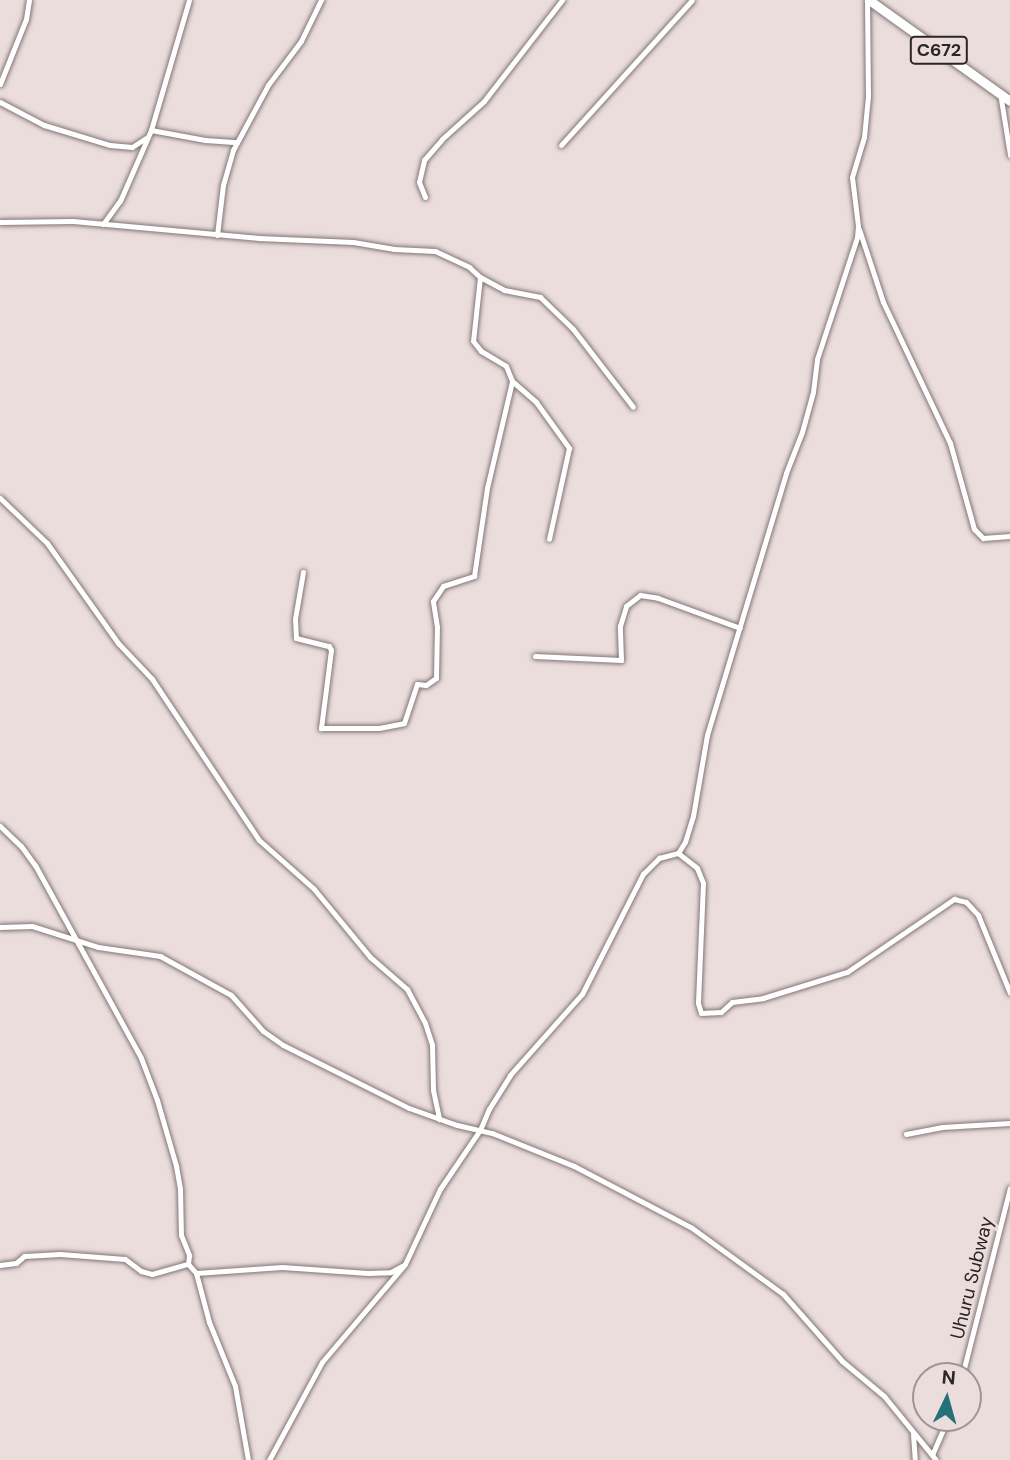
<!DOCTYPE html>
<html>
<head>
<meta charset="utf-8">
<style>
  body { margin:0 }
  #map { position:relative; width:1010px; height:1460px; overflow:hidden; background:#eadddc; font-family:"DM Sans",sans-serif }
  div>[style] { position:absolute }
  .roads { filter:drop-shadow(0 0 2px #827676) drop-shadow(0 0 2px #827676) }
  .minor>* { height:5px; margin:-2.5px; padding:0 2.5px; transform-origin:2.5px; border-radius:2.5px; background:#fff }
  .primary>* { height:9px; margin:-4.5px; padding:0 4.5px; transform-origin:4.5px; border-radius:4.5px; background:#fff }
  span { translate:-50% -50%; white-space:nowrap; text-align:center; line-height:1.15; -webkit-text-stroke:5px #eadddc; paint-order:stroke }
  .shield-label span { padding:2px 5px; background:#eadddc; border:2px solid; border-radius:5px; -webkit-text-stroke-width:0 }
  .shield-label { font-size:18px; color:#2b2626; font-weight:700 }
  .street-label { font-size:19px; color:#2b2626 }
  .north { position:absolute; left:912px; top:1362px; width:70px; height:70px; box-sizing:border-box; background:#eadddc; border:2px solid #9e9493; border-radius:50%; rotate:5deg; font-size:19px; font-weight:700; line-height:28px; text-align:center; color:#2b2626 }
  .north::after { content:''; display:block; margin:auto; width:24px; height:32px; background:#267077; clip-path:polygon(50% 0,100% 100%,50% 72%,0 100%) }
</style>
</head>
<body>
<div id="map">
  <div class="roads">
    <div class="minor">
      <i style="left:0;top:84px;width:70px;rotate:-68.2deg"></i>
      <i style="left:26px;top:19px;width:19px;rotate:-81deg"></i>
      <i style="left:1000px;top:93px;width:63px;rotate:80.8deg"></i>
      <i style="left:0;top:102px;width:50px;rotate:27.6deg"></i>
      <i style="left:44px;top:125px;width:69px;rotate:16.9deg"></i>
      <i style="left:110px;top:145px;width:22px;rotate:5deg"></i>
      <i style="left:132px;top:147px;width:17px;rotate:-33deg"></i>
      <i style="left:151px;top:130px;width:55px;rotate:10.5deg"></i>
      <i style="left:205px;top:140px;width:32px;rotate:4deg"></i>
      <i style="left:561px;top:145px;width:195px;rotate:-47.9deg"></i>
      <i style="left:425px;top:197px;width:16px;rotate:-112deg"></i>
      <i style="left:419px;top:182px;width:23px;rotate:-77deg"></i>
      <i style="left:424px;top:160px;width:28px;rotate:-49deg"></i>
      <i style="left:442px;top:139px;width:57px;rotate:-42.1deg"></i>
      <i style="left:484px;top:101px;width:128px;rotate:-52.3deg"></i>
      <i style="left:0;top:222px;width:73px;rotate:-0.8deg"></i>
      <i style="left:73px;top:221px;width:187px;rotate:5.2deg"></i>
      <i style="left:259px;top:238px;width:94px;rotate:2.4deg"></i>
      <i style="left:353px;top:242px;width:42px;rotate:9.7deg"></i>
      <i style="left:394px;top:249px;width:41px;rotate:2.8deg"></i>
      <i style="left:435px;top:251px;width:38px;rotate:25deg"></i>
      <i style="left:469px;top:267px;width:15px;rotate:42deg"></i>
      <i style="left:480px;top:277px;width:64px;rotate:96.2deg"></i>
      <i style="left:473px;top:341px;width:13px;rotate:51deg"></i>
      <i style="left:481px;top:351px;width:29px;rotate:31deg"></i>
      <i style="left:506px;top:366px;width:16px;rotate:68deg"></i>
      <i style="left:512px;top:381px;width:32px;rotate:41deg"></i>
      <i style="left:536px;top:402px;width:57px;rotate:54.3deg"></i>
      <i style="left:569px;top:448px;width:93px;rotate:102.4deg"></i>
      <i style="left:103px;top:224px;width:29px;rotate:-54deg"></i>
      <i style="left:120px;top:201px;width:77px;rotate:-66.4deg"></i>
      <i style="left:151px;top:130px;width:135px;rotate:-73.7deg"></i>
      <i style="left:859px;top:229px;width:77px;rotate:71.8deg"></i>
      <i style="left:883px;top:302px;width:156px;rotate:64.6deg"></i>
      <i style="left:950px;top:443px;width:89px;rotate:74.4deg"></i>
      <i style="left:974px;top:529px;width:13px;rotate:45deg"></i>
      <i style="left:983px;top:538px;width:27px;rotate:-4deg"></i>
      <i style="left:217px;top:235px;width:50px;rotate:-83.2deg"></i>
      <i style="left:223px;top:185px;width:36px;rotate:-74deg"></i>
      <i style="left:233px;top:150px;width:74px;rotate:-61.7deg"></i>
      <i style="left:268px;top:85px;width:55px;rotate:-53.1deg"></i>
      <i style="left:301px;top:41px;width:46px;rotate:-64deg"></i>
      <i style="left:480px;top:277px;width:27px;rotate:28deg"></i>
      <i style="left:504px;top:290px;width:37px;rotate:11deg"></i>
      <i style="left:540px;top:297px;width:46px;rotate:44.1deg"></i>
      <i style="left:573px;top:329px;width:98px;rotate:52.4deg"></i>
      <i style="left:0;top:498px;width:65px;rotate:43.8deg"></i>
      <i style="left:47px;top:543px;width:123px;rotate:54.6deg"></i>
      <i style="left:118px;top:643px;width:50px;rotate:46.6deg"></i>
      <i style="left:152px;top:679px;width:193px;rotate:56.4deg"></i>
      <i style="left:259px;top:840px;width:74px;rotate:41.7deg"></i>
      <i style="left:314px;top:889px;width:88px;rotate:50.5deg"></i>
      <i style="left:370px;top:957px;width:49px;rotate:40.9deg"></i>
      <i style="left:407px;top:989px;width:38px;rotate:62deg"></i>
      <i style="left:425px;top:1023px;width:23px;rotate:72deg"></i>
      <i style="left:432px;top:1045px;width:45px;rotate:88.7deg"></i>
      <i style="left:433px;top:1090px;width:30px;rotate:78deg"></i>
      <i style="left:303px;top:572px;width:48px;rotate:99.7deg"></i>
      <i style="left:295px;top:619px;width:19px;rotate:87deg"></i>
      <i style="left:296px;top:638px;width:34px;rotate:14deg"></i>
      <i style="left:329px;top:646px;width:4px;rotate:63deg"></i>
      <i style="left:331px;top:650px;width:79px;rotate:97.3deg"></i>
      <i style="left:321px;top:728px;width:58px"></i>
      <i style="left:379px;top:728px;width:25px;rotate:-11deg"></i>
      <i style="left:404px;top:723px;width:41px;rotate:-71.6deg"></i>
      <i style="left:417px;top:684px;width:9px;rotate:6deg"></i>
      <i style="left:426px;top:685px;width:12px;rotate:-35deg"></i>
      <i style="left:436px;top:678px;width:51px;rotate:-88.9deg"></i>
      <i style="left:437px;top:627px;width:26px;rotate:-99deg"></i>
      <i style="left:433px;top:601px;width:18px;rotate:-56deg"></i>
      <i style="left:443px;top:586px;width:33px;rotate:-18deg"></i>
      <i style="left:474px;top:576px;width:89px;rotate:-81.6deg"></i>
      <i style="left:487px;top:488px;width:110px;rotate:-76.8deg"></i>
      <i style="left:535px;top:656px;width:86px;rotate:2.7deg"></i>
      <i style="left:621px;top:660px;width:34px;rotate:-92deg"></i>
      <i style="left:620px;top:626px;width:21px;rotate:-73deg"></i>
      <i style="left:626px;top:606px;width:18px;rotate:-38deg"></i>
      <i style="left:640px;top:595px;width:18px;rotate:9deg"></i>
      <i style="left:658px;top:598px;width:87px;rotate:20.1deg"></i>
      <i style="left:0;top:826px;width:29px;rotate:44deg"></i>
      <i style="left:21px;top:846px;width:24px;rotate:54deg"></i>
      <i style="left:35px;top:865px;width:220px;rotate:61.2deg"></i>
      <i style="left:141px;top:1058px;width:45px;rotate:69.1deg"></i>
      <i style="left:157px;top:1100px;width:69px;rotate:73.9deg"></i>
      <i style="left:176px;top:1166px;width:23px;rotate:80deg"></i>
      <i style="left:180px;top:1189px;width:46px;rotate:88.8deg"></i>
      <i style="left:181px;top:1235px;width:22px;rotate:68deg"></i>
      <i style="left:189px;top:1255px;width:9px;rotate:96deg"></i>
      <i style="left:188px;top:1264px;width:12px;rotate:48deg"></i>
      <i style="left:196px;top:1273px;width:86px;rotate:-4deg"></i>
      <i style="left:282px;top:1267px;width:86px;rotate:4deg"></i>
      <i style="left:368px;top:1273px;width:23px;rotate:-2deg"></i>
      <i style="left:391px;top:1272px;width:13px;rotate:-29deg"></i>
      <i style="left:678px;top:853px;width:24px;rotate:38deg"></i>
      <i style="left:697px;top:868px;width:16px;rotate:68deg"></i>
      <i style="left:703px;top:883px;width:120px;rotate:92.4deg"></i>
      <i style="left:698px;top:1003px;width:10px;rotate:73deg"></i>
      <i style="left:701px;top:1013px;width:20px;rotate:-3deg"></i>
      <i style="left:721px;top:1012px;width:15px;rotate:-42deg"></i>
      <i style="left:732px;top:1002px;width:31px;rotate:-7deg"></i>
      <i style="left:763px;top:998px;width:88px;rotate:-17.2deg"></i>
      <i style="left:847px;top:972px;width:130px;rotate:-34.3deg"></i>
      <i style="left:954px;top:899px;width:12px;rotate:14deg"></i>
      <i style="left:966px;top:902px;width:18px;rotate:47deg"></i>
      <i style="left:978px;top:915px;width:84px;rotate:67.7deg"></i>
      <i style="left:0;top:927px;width:32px;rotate:-2deg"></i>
      <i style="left:32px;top:926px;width:69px;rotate:17.7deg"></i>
      <i style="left:98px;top:947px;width:63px;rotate:8.3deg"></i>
      <i style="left:160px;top:956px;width:81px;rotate:28.8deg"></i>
      <i style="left:231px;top:995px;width:48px;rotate:48.4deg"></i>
      <i style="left:263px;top:1031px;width:24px;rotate:35deg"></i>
      <i style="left:283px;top:1045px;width:141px;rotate:26.6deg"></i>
      <i style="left:409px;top:1108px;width:51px;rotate:19.5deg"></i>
      <i style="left:457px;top:1125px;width:36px;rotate:13deg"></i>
      <i style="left:492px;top:1133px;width:88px;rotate:21.9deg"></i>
      <i style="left:574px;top:1166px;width:133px;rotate:27.7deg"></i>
      <i style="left:692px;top:1228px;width:112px;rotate:36deg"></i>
      <i style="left:783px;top:1294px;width:89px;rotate:48.6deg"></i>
      <i style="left:842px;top:1361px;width:55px;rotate:39.8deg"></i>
      <i style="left:884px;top:1396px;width:82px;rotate:50.9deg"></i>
      <i style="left:906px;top:1134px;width:37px;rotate:-11deg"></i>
      <i style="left:942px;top:1127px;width:68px;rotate:-3.4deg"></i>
      <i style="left:0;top:1265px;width:16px;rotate:-7deg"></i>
      <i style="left:16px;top:1263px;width:11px;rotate:-41deg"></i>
      <i style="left:24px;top:1256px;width:36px;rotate:-3deg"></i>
      <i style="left:60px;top:1254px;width:65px;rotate:4.4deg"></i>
      <i style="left:125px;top:1259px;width:20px;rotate:37deg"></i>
      <i style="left:141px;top:1271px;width:11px;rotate:15deg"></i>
      <i style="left:152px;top:1274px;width:37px;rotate:-16deg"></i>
      <i style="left:196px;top:1273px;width:51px;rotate:75.1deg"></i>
      <i style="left:209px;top:1322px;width:69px;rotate:67.9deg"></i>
      <i style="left:235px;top:1386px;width:75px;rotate:80deg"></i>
      <i style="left:962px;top:1376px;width:194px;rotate:-75.7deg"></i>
      <i style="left:913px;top:1434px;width:26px;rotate:86deg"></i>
      <i style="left:932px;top:1455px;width:40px;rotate:-66.6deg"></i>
      <i style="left:269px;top:1460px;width:111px;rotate:-61.6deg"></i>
      <i style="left:322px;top:1362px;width:128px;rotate:-49.7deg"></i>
      <i style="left:405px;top:1264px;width:83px;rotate:-65deg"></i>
      <i style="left:440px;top:1189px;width:71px;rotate:-55.9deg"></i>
      <i style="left:480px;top:1130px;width:23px;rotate:-67deg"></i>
      <i style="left:489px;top:1109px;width:40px;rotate:-58deg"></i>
      <i style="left:510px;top:1075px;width:108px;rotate:-48.4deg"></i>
      <i style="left:582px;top:994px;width:135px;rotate:-63.1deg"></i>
      <i style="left:643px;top:874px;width:23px;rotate:-45deg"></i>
      <i style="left:659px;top:858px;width:20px;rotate:-15deg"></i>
      <i style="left:678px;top:853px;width:13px;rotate:-58deg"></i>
      <i style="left:685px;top:842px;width:27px;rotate:-73deg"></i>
      <i style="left:693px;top:816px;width:82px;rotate:-80.2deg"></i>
      <i style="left:707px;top:735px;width:274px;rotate:-73.2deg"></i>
      <i style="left:786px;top:473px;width:44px;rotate:-68.7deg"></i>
      <i style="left:802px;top:432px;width:41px;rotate:-74.6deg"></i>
      <i style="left:813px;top:392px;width:33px;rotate:-83deg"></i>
      <i style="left:817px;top:359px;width:128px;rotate:-71.8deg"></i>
      <i style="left:857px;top:237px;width:11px;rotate:-85deg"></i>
      <i style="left:858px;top:226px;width:49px;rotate:-97deg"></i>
      <i style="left:852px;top:177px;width:42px;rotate:-73.3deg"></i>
      <i style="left:864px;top:137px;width:41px;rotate:-84.4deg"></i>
      <i style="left:868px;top:96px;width:96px;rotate:-90.6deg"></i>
    </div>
    <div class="primary">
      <i style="left:869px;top:0;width:173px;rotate:35.6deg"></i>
    </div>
  </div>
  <div class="shield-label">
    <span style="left:939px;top:50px">C672</span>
  </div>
  <div class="street-label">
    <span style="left:972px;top:1278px;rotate:-76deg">Uhuru Subway</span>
  </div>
  <div class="north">N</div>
</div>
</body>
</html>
